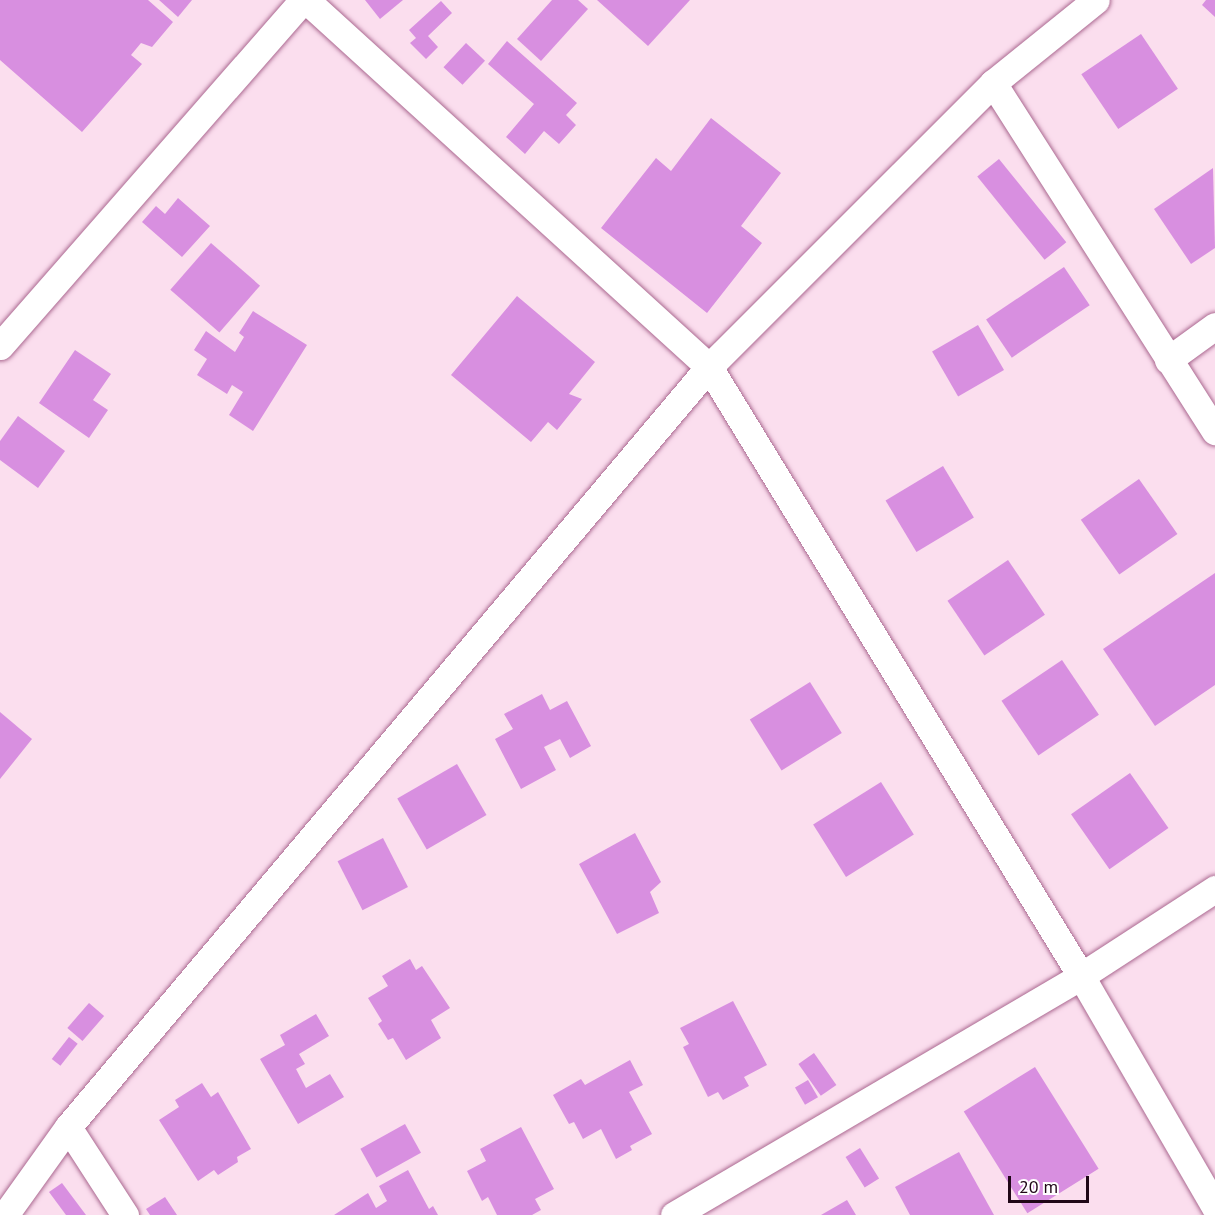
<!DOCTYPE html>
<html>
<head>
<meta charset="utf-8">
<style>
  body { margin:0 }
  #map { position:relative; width:1215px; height:1215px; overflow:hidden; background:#fbdeee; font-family:"PT Sans",sans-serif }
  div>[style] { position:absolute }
  .building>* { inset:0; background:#d88fe0; transform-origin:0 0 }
  .roads { filter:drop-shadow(0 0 2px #ab6991) drop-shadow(0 0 2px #ab6991) }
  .minor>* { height:27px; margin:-13.5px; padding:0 13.5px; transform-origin:13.5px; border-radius:13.5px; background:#fff }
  span { translate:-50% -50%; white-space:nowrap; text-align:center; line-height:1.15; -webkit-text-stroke:5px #fff; paint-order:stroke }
  .scale { position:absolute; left:1008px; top:1176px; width:81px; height:27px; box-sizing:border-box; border:3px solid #200717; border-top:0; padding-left:8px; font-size:18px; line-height:21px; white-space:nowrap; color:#200717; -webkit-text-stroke:4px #fff; paint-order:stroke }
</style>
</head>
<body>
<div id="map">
  <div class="building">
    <i style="clip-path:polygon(0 0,148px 0,173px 22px,152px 47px,141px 43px,131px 55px,142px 64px,82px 132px,0 60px)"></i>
    <i style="clip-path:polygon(159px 0,192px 0,178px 17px)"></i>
    <i style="clip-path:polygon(365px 0,403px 0,380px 19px)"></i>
    <i style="clip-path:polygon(552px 0,578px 0,588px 9px,541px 61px,517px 39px)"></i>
    <i style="clip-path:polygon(597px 0,690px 0,648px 46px)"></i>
    <i style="clip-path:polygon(1206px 0,1215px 0,1215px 17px,1202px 5px)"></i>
    <i style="clip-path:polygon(441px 1px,452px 13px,428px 36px,438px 47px,426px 59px,410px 43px,416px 38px,409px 30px)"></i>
    <i style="left:1141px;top:34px;width:66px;height:72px;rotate:56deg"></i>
    <i style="clip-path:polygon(507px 41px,577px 103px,566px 115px,576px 125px,559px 144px,544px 131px,525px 154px,506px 137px,534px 104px,488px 64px)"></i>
    <i style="left:466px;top:43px;width:26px;height:33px;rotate:43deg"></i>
    <i style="clip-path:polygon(711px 118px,781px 173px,741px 226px,762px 243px,707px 313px,601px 228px,656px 158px,671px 171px)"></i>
    <i style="left:999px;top:159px;width:107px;height:28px;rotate:51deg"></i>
    <i style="clip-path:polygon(1213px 168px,1215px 248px,1191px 264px,1154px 209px)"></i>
    <i style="clip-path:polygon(178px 198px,210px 226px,182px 257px,142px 222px,156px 206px,165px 214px)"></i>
    <i style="left:211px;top:243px;width:65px;height:62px;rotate:41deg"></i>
    <i style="left:1064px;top:267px;width:46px;height:94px;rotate:56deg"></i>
    <i style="clip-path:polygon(517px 296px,595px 362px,569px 394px,582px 399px,557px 430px,548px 422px,531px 442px,451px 375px)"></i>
    <i style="clip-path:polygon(253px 311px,307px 345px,253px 431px,229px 415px,243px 392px,232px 385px,227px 394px,197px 375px,207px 359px,194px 350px,206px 331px,235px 352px,244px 337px,239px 333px)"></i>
    <i style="left:978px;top:325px;width:52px;height:53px;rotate:60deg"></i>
    <i style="clip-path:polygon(75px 350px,111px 374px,93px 400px,108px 410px,89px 438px,39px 403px)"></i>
    <i style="clip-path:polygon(18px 416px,65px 451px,38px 488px,0 460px,0 441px)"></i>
    <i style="left:943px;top:466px;width:60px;height:67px;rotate:59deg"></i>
    <i style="left:1139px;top:479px;width:67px;height:71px;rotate:55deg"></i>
    <i style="left:1008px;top:560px;width:66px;height:73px;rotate:56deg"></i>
    <i style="clip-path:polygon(1215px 573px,1215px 685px,1155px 726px,1103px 649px)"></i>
    <i style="left:1062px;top:660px;width:66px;height:73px;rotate:56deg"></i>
    <i style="left:810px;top:682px;width:60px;height:71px;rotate:58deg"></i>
    <i style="clip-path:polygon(542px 694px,550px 710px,567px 701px,591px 746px,570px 758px,560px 739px,544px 747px,556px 770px,521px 789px,495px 739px,513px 729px,504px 714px)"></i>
    <i style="clip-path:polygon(0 712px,32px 739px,0 779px)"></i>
    <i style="left:457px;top:764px;width:59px;height:69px;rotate:60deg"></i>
    <i style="left:1130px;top:773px;width:67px;height:72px;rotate:55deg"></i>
    <i style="left:881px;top:782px;width:62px;height:80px;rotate:58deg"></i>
    <i style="clip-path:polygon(635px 833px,661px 882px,650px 892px,659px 913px,617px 934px,579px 864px)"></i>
    <i style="left:383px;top:838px;width:55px;height:51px;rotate:63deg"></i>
    <i style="clip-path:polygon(410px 959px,416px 970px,422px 966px,450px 1008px,431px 1020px,441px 1038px,406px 1060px,393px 1038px,388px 1040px,378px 1024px,382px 1021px,368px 998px,388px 986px,382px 976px)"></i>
    <i style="clip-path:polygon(733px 1001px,767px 1065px,744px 1077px,749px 1086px,723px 1100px,718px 1092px,708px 1097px,683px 1047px,689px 1044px,680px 1028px)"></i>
    <i style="left:89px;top:1003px;width:20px;height:33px;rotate:41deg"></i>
    <i style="clip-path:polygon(316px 1014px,329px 1036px,299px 1054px,305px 1064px,296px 1069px,306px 1088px,330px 1074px,344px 1097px,298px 1124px,260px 1059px,285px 1045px,280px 1035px)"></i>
    <i style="left:69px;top:1037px;width:11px;height:28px;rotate:38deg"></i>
    <i style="left:814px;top:1053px;width:39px;height:19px;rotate:55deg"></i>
    <i style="clip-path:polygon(630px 1060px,643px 1085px,629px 1092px,652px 1134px,630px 1146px,632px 1150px,616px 1159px,601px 1129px,583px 1139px,574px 1122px,569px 1124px,553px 1095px,581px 1079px,585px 1085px)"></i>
    <i style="left:1035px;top:1067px;width:120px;height:84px;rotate:58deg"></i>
    <i style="left:808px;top:1080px;width:20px;height:15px;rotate:60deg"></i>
    <i style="clip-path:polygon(202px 1083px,211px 1097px,218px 1092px,251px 1149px,237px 1157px,238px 1162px,218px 1175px,214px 1170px,198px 1181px,159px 1120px,179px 1107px,175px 1100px)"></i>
    <i style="left:405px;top:1124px;width:33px;height:51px;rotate:61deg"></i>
    <i style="clip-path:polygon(521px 1127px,554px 1189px,535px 1199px,541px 1210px,532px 1215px,497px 1215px,488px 1197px,482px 1201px,467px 1171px,486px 1161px,480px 1149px)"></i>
    <i style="left:860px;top:1148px;width:36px;height:17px;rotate:58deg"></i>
    <i style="clip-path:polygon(959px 1152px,994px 1215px,910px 1215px,895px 1187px)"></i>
    <i style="clip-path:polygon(408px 1170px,429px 1209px,433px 1206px,438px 1215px,334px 1215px,368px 1193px,376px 1208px,387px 1201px,379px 1186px)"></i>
    <i style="clip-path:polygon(62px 1183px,86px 1215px,66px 1215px,49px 1192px)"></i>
    <i style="clip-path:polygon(165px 1197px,177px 1215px,150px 1215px,146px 1209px)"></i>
    <i style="clip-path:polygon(847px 1200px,856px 1215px,821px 1215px)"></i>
  </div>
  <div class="roads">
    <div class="minor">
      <i style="left:306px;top:0;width:545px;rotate:42.32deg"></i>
      <i style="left:709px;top:367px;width:714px;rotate:58.58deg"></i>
      <i style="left:1081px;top:976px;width:267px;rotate:59.9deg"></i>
      <i style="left:993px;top:83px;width:413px;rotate:57.5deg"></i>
      <i style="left:0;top:346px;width:460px;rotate:-48.8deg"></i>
      <i style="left:1168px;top:360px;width:58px;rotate:-35.9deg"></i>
      <i style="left:68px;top:1127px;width:105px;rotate:57.1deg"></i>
      <i style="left:5px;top:1215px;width:108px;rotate:-54.4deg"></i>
      <i style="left:68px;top:1127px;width:994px;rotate:-49.86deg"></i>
      <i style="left:709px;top:367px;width:402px;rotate:-45deg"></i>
      <i style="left:993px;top:83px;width:132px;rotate:-38.9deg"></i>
      <i style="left:674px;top:1215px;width:472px;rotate:-30.4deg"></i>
      <i style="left:1081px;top:976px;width:160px;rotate:-33deg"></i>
    </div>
  </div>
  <div class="scale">20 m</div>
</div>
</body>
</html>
